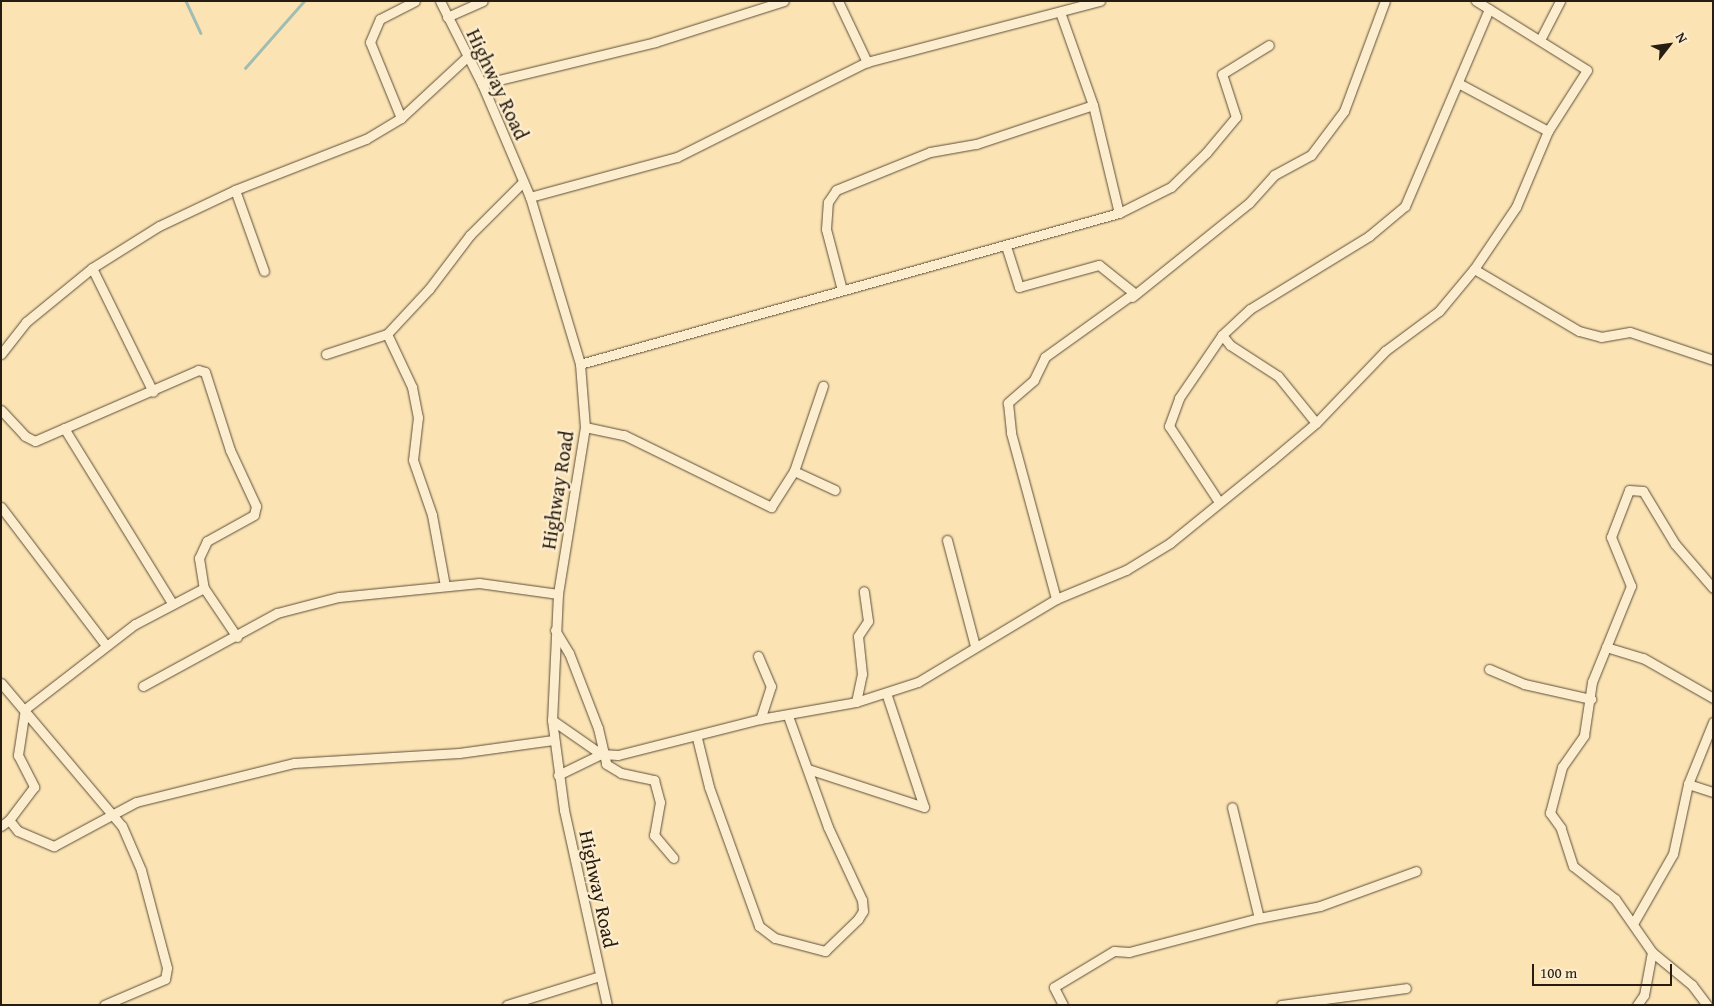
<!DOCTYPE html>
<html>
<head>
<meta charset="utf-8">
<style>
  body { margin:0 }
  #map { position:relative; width:1714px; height:1006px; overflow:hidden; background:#fbe3b3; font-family:"Gentium Book Plus",serif }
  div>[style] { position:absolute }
  .stream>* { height:2.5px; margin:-1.25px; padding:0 1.25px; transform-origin:1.25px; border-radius:1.25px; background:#a0bdb3 }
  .roads { filter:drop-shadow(0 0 1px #5c4e3a) drop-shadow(0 0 1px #5c4e3a) }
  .minor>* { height:9px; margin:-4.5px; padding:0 4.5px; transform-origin:4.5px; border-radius:4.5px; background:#fcedce }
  span { translate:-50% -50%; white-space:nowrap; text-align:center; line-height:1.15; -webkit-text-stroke:4.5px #fcedce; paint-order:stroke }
  .street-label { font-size:20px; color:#271c12 }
  .frame { position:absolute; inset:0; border:2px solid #271c12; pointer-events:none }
  .north { position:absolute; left:1644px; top:20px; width:50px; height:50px; -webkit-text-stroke:4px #fcedce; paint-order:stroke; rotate:60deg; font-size:14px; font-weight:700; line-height:20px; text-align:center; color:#271c12 }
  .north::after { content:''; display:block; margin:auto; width:18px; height:22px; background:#271c12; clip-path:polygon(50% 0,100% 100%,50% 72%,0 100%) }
  .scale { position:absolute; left:1532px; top:964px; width:140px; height:22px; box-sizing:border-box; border:2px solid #271c12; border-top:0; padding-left:6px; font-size:15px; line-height:18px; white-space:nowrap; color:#271c12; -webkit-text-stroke:4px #fcedce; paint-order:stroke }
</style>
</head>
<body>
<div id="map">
  <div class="stream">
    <i style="left:186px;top:1px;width:35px;rotate:65deg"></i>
    <i style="left:245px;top:68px;width:89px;rotate:-48.6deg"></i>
  </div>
  <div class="roads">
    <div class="minor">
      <i style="left:440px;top:1px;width:93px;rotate:63.2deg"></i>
      <i style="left:482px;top:84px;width:123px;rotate:67deg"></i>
      <i style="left:530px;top:197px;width:174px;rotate:73.3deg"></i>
      <i style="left:580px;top:364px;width:63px;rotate:85.5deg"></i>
      <i style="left:585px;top:427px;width:169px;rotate:99.2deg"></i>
      <i style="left:558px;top:594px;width:126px;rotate:92.7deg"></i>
      <i style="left:552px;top:720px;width:91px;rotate:82.4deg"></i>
      <i style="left:564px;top:810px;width:200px;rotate:77.6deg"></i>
      <i style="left:838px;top:1px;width:68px;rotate:64.6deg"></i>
      <i style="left:1060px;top:12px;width:99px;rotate:70.5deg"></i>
      <i style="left:1093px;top:105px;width:111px;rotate:76.5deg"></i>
      <i style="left:447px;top:17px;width:39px;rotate:-24deg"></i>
      <i style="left:1541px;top:38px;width:42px;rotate:-62.8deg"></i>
      <i style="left:1458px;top:83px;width:102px;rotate:28.1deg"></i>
      <i style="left:482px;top:84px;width:178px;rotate:-13.6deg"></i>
      <i style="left:655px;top:42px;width:135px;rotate:-17.6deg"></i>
      <i style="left:401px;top:118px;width:82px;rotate:-112.2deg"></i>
      <i style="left:370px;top:42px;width:25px;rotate:-67deg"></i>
      <i style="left:380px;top:19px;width:39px;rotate:-27deg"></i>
      <i style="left:235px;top:190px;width:86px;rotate:70.3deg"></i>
      <i style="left:530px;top:197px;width:152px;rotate:-15.2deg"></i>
      <i style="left:677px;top:157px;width:212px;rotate:-26.6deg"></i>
      <i style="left:867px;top:62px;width:241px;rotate:-14.7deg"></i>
      <i style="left:1006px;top:246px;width:43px;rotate:72.4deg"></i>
      <i style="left:1019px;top:287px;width:83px;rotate:-15.4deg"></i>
      <i style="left:1099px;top:265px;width:45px;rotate:38.7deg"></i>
      <i style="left:1134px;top:293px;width:110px;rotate:144.3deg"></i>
      <i style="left:1045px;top:357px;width:25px;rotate:116deg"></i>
      <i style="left:1034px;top:380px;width:35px;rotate:139deg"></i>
      <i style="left:1008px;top:403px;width:30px;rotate:84deg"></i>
      <i style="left:1011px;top:433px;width:172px;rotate:74.8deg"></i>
      <i style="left:92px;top:268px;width:138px;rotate:63.8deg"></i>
      <i style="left:1474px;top:269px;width:122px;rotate:30.6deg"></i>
      <i style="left:1579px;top:331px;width:23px;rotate:15deg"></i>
      <i style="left:1601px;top:337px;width:29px;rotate:-10deg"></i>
      <i style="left:1630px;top:332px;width:88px;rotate:18.6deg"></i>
      <i style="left:842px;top:290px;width:63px;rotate:-104.7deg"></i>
      <i style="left:826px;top:229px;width:27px;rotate:-86deg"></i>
      <i style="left:828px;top:202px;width:14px;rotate:-56deg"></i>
      <i style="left:836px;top:190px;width:101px;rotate:-22deg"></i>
      <i style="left:930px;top:152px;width:47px;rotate:-9.9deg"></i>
      <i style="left:976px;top:144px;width:123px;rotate:-18.4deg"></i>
      <i style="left:1132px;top:297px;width:150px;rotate:-38.8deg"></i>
      <i style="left:1249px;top:203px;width:38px;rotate:-48deg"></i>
      <i style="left:1274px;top:175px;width:42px;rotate:-28.4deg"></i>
      <i style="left:1311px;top:155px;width:55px;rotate:-53.1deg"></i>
      <i style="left:1344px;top:111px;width:117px;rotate:-69.6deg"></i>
      <i style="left:387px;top:334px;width:59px;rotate:64.7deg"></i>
      <i style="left:412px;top:387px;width:31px;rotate:79deg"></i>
      <i style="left:418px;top:417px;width:43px;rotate:96.6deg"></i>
      <i style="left:413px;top:460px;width:58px;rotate:70.9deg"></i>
      <i style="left:432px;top:515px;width:72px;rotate:79.6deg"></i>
      <i style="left:1222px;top:335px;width:13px;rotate:51deg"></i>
      <i style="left:1230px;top:345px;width:57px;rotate:32.9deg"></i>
      <i style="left:1278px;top:376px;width:60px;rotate:51deg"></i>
      <i style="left:1px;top:354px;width:41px;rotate:-52deg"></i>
      <i style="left:26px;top:322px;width:85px;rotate:-39.3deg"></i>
      <i style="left:92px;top:268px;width:79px;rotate:-32.1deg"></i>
      <i style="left:159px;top:226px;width:84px;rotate:-25.3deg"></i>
      <i style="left:235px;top:190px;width:141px;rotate:-21.3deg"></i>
      <i style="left:366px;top:139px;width:41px;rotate:-31deg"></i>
      <i style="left:401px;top:118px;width:91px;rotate:-42.8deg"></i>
      <i style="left:326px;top:354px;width:64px;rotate:-18.2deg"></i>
      <i style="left:387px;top:334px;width:62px;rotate:-47deg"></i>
      <i style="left:429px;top:289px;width:68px;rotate:-52.8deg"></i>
      <i style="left:470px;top:235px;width:75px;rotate:-45deg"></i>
      <i style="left:580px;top:364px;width:560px;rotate:-15.65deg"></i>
      <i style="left:1119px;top:213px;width:58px;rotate:-26.6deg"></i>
      <i style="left:1171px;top:187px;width:49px;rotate:-44.2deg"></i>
      <i style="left:1206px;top:153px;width:47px;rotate:-50.2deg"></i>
      <i style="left:1236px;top:117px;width:45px;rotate:-108deg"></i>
      <i style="left:1222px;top:74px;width:55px;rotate:-31.7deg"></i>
      <i style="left:1px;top:410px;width:35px;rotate:47deg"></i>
      <i style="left:25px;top:436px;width:11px;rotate:27deg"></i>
      <i style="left:35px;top:441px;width:178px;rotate:-23.5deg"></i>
      <i style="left:198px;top:370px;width:7px;rotate:16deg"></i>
      <i style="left:205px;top:372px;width:82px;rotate:72.2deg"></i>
      <i style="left:230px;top:450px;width:62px;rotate:65.1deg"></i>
      <i style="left:256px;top:506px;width:9px;rotate:103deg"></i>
      <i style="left:254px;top:515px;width:54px;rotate:151deg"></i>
      <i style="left:207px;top:541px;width:19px;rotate:115deg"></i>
      <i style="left:199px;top:558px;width:30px;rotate:81deg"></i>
      <i style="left:204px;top:588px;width:59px;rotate:56deg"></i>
      <i style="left:585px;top:427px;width:40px;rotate:12deg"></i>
      <i style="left:624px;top:435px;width:164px;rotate:26.1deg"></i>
      <i style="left:771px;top:507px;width:43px;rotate:-57.4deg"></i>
      <i style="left:794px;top:471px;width:90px;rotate:-71.2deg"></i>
      <i style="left:64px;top:428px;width:206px;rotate:58.3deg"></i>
      <i style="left:794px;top:471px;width:45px;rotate:24.9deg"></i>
      <i style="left:1219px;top:502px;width:91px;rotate:-123.3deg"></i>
      <i style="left:1169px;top:426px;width:30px;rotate:-70deg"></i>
      <i style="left:1179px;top:398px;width:76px;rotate:-55.7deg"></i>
      <i style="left:1222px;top:335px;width:38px;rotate:-43deg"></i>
      <i style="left:1250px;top:309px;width:140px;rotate:-31.5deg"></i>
      <i style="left:1369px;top:236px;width:47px;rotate:-39.8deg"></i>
      <i style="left:1405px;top:206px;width:214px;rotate:-66.9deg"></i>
      <i style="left:1px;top:507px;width:172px;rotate:52.8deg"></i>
      <i style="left:947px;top:540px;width:110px;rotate:75.2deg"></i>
      <i style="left:204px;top:588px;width:78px;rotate:152.4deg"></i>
      <i style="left:135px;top:624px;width:139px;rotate:142.3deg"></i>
      <i style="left:25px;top:709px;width:47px;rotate:98.7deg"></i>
      <i style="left:18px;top:755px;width:36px;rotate:63deg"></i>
      <i style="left:34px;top:787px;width:41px;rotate:127.1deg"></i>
      <i style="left:9px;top:820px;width:14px;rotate:51deg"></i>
      <i style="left:18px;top:831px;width:39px;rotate:23deg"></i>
      <i style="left:54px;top:846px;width:93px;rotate:-28.2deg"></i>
      <i style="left:136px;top:802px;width:163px;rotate:-13.9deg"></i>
      <i style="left:294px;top:763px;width:165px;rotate:-3.5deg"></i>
      <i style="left:459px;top:753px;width:95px;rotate:-7.9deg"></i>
      <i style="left:555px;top:630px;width:27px;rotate:59deg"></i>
      <i style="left:569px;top:653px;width:80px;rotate:68.9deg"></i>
      <i style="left:598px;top:728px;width:37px;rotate:77deg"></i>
      <i style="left:606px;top:764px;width:17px;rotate:31deg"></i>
      <i style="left:621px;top:773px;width:34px;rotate:12deg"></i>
      <i style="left:654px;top:780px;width:23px;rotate:75deg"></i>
      <i style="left:660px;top:802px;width:34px;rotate:100deg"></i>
      <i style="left:654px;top:835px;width:30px;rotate:50deg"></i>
      <i style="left:1606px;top:647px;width:39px;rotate:17deg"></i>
      <i style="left:1643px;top:658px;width:81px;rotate:29.7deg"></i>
      <i style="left:758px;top:656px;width:33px;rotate:67deg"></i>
      <i style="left:771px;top:686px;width:35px;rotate:108deg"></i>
      <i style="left:1489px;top:669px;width:38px;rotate:23deg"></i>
      <i style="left:1524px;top:684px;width:69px;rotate:12.6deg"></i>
      <i style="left:1px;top:683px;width:187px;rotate:49.8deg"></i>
      <i style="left:122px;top:826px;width:48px;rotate:66.6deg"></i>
      <i style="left:141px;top:870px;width:101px;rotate:75.1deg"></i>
      <i style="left:167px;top:968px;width:11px;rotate:100deg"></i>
      <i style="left:165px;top:979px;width:66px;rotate:156.9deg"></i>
      <i style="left:143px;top:686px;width:153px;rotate:-28.6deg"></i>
      <i style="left:277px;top:613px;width:64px;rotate:-14.5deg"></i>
      <i style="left:339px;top:597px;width:141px;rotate:-5.7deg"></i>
      <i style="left:479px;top:583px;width:80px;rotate:7.9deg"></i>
      <i style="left:856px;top:702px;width:29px;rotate:-78deg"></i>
      <i style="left:862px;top:674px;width:38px;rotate:-96deg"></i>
      <i style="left:858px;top:636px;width:18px;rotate:-56deg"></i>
      <i style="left:868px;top:621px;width:30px;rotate:-98deg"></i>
      <i style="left:552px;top:720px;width:60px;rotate:34.8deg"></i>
      <i style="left:697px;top:738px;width:50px;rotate:76.2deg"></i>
      <i style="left:709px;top:787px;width:148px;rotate:70.2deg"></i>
      <i style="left:759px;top:926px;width:20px;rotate:37deg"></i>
      <i style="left:775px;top:938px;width:52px;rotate:14.6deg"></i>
      <i style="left:825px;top:951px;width:46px;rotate:-44.1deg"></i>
      <i style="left:858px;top:919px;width:9px;rotate:-58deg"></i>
      <i style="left:863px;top:911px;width:11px;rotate:-95deg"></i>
      <i style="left:862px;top:900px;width:81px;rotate:-115deg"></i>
      <i style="left:828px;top:827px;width:118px;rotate:-109.8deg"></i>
      <i style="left:808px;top:769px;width:122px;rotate:18.1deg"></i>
      <i style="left:924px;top:807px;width:120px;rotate:-108.4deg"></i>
      <i style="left:558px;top:775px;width:48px;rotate:-26deg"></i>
      <i style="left:601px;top:754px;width:17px;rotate:3deg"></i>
      <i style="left:618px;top:755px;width:146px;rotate:-14.2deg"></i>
      <i style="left:760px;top:719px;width:97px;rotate:-10deg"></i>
      <i style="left:856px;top:702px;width:65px;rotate:-17.9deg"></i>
      <i style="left:918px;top:682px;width:161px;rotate:-31deg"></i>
      <i style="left:1056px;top:599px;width:76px;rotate:-22.5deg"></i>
      <i style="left:1126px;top:570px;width:52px;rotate:-31.5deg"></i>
      <i style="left:1170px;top:543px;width:130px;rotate:-39.1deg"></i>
      <i style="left:1271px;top:461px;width:59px;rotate:-40.2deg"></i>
      <i style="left:1316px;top:423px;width:100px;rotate:-46.2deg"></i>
      <i style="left:1385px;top:351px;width:67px;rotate:-36.5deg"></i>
      <i style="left:1439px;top:311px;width:55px;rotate:-50.2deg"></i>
      <i style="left:1474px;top:269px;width:75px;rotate:-55.9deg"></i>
      <i style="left:1516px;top:207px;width:82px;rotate:-67.2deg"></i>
      <i style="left:1548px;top:131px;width:72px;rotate:-57.4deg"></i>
      <i style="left:1587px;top:70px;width:131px;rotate:-148.1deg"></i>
      <i style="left:1688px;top:784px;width:26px;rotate:18deg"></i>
      <i style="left:1px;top:826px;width:10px;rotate:-37deg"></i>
      <i style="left:1259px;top:918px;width:62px;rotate:-11.1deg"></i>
      <i style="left:1320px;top:906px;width:102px;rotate:-20deg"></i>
      <i style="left:1634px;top:922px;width:78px;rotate:-60.2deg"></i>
      <i style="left:1673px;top:854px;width:72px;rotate:-77.9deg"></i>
      <i style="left:1688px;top:784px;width:67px;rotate:-68deg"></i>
      <i style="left:507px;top:1005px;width:97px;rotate:-17.3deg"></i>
      <i style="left:1063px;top:1005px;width:20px;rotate:-117deg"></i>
      <i style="left:1054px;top:987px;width:70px;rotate:-31deg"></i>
      <i style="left:1114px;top:951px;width:15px;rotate:4deg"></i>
      <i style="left:1129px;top:952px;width:134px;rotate:-14.7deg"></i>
      <i style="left:1259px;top:918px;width:114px;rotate:-103.7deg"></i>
      <i style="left:1281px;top:1005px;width:126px;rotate:-7.7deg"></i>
      <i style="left:1637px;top:1005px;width:12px;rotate:-55deg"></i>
      <i style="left:1644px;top:995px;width:44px;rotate:-79.5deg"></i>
      <i style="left:1707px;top:1005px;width:25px;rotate:-127deg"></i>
      <i style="left:1692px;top:985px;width:52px;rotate:-140.5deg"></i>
      <i style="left:1652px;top:952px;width:65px;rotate:-124.9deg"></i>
      <i style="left:1615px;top:899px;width:53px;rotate:-141.8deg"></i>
      <i style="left:1573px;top:866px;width:40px;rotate:-108deg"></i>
      <i style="left:1561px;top:828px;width:19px;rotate:-126deg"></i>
      <i style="left:1550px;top:813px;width:48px;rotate:-75.4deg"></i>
      <i style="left:1562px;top:767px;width:39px;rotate:-55deg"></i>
      <i style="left:1584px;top:735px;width:54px;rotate:-81.4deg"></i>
      <i style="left:1592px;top:682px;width:104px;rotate:-67.9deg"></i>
      <i style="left:1631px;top:586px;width:53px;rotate:-112.2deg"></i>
      <i style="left:1611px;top:537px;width:50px;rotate:-69deg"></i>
      <i style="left:1629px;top:490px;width:14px;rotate:4deg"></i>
      <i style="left:1643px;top:491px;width:62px;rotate:58.9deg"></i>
      <i style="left:1675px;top:544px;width:58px;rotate:49.2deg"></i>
    </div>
  </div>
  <div class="street-label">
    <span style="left:498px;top:84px;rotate:65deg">Highway Road</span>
    <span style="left:557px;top:490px;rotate:-81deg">Highway Road</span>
    <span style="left:599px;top:889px;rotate:78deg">Highway Road</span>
  </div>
  <div class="frame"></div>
  <div class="north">N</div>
  <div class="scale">100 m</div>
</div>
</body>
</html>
